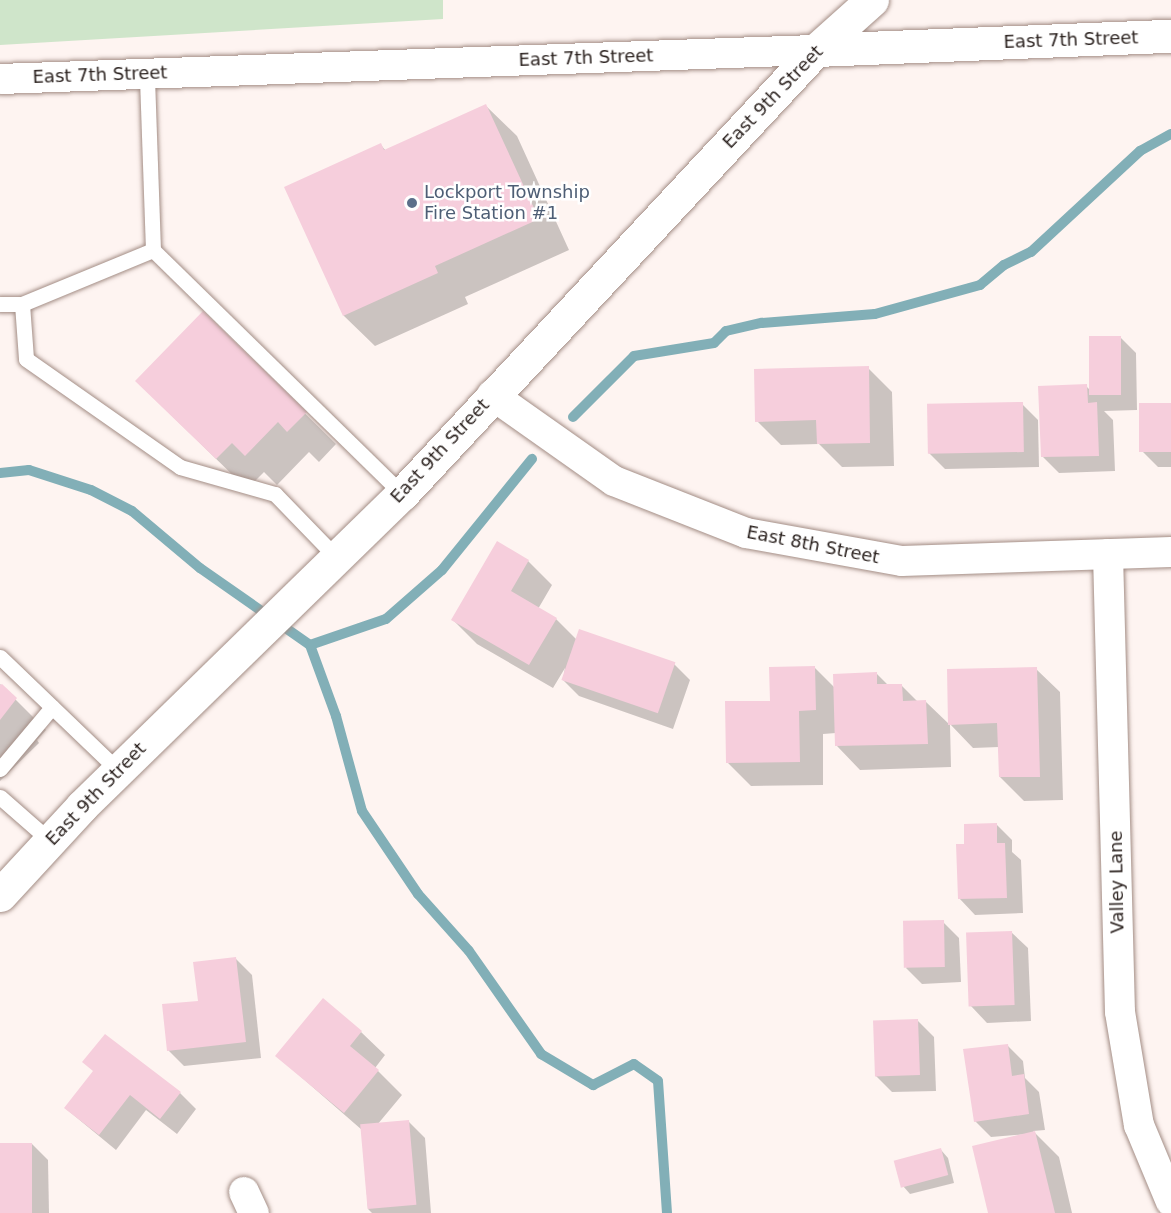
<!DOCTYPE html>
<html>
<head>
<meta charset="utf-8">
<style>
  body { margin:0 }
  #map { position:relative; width:1171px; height:1213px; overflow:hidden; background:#fef4f1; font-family:"DejaVu Sans",sans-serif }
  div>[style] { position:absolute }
  .green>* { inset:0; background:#cfe5ca }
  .shadow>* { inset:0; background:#0003 }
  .stream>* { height:10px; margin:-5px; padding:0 5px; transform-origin:5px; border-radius:5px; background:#82afb7 }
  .building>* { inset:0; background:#f6cedc; transform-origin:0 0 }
  .roads { filter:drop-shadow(0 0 2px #a38d85) drop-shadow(0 0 2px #a38d85) }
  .service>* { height:15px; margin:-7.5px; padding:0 7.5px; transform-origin:7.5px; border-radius:7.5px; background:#fff }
  .minor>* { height:30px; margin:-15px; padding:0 15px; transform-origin:15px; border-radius:15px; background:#fff }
  .tertiary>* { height:33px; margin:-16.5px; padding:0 16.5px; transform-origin:16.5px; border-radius:16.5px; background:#fff }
  .secondary>* { height:33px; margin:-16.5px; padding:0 16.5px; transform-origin:16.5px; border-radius:16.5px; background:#fff }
  .dots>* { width:16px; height:16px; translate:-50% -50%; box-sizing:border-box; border:3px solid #fff; border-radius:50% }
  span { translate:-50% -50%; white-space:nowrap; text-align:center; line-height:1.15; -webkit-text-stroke:5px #fff; paint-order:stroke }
  .street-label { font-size:18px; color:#2c2320 }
  .service-label { font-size:18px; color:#4e5e75 }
  .left { translate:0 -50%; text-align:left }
</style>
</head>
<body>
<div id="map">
  <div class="green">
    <i style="clip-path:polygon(0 0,443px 0,443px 19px,0 45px)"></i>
  </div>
  <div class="shadow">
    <i style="clip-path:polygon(486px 106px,517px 136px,569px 250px,465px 297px,468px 304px,375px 346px,344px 316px,286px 188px,381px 145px,386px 151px)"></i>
    <i style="clip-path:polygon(203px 313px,336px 444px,319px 462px,309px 452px,277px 485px,264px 472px,247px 489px,168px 412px)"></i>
    <i style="clip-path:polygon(1120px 337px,1136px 353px,1137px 410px,1104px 411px,1113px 420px,1115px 471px,1059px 473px,1043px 457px,1086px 386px,1091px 391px)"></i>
    <i style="clip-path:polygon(868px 368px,892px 392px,894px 466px,842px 467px,819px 444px,781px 445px,757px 421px)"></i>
    <i style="clip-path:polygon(1022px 404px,1038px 420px,1039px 467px,945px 469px,929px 453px)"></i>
    <i style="clip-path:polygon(1171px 404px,1171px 467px,1158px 467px,1142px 451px)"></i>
    <i style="clip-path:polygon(528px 561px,552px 585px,538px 609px,556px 619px,577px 640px,674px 664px,690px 680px,673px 729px,579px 696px,563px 680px,565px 668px,553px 688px,477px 644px,453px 620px)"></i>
    <i style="clip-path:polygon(815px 668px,835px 688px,877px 674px,888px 685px,901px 685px,918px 702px,926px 702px,950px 725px,948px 671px,1036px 669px,1060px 692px,1063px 800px,1024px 801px,1000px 777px,999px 747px,973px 748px,950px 724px,951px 767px,860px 770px,837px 746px,836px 733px,823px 734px,823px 785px,751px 786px,727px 762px,771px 702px)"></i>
    <i style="clip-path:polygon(0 684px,46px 730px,37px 740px,39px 743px,0 781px)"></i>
    <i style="clip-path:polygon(996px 824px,1012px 840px,1012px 852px,1021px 860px,1023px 913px,975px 915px,959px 898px,966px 845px)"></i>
    <i style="clip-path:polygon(943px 922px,959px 938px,961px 982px,922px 984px,906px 968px)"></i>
    <i style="clip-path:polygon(1011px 932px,1028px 948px,1031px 1021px,987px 1023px,971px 1006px)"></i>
    <i style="clip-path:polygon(236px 959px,252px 975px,261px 1058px,184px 1066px,168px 1050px,199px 1002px)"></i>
    <i style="clip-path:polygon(918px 1021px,934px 1037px,936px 1091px,892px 1092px,876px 1076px)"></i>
    <i style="clip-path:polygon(361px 1032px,385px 1055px,375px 1068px,402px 1095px,377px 1125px,409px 1122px,425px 1138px,431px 1213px,372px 1213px,368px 1209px,362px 1130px,277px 1056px)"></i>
    <i style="clip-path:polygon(1007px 1045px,1023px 1061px,1025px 1078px,1039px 1092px,1045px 1130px,1033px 1131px,1059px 1157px,1072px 1213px,990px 1213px,1028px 1134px,991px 1137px,975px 1121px)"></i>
    <i style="clip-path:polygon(94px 1072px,180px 1093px,196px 1109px,177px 1134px,146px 1110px,116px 1150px,65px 1108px)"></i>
    <i style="clip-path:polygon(32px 1144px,48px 1160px,49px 1213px,0 1213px,0 1145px)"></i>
    <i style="clip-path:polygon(941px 1150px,948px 1158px,954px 1183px,910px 1194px,903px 1186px)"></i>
  </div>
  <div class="stream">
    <i style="left:573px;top:417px;width:86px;rotate:-45deg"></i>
    <i style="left:634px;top:356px;width:81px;rotate:-9.2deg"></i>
    <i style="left:714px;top:343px;width:17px;rotate:-45deg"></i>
    <i style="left:726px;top:331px;width:37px;rotate:-13deg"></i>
    <i style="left:762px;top:323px;width:113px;rotate:-4.6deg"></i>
    <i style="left:875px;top:314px;width:109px;rotate:-15.4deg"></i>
    <i style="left:980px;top:285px;width:31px;rotate:-40deg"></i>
    <i style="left:1004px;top:265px;width:30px;rotate:-26deg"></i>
    <i style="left:1031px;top:252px;width:149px;rotate:-42.8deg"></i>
    <i style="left:1140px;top:151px;width:35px;rotate:-29deg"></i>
    <i style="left:0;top:473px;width:29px;rotate:-6deg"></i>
    <i style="left:29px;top:470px;width:65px;rotate:17.9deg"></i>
    <i style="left:91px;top:490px;width:46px;rotate:27.1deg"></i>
    <i style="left:132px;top:511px;width:89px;rotate:40deg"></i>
    <i style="left:200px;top:568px;width:134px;rotate:35deg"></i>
    <i style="left:310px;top:645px;width:76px;rotate:69.9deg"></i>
    <i style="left:336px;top:716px;width:98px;rotate:74.7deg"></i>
    <i style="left:362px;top:811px;width:100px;rotate:56deg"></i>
    <i style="left:418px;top:894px;width:76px;rotate:48.2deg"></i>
    <i style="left:469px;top:951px;width:126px;rotate:55deg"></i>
    <i style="left:541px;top:1054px;width:61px;rotate:30.8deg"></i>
    <i style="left:593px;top:1085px;width:46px;rotate:-27.1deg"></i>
    <i style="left:634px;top:1064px;width:29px;rotate:35deg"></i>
    <i style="left:658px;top:1081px;width:132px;rotate:86.1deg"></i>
    <i style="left:310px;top:645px;width:80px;rotate:-18.9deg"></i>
    <i style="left:386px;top:619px;width:74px;rotate:-41.2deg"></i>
    <i style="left:442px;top:570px;width:143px;rotate:-51deg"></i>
  </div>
  <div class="building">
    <i style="clip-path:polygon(486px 104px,539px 219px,435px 266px,438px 273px,343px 316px,284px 187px,381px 143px,384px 150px)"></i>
    <i style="clip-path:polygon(203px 311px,307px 412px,287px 432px,278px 422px,245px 456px,232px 443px,216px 459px,135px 381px)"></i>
    <i style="left:1089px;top:336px;width:32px;height:59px"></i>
    <i style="clip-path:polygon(869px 366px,870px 443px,817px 444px,816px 420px,755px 422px,754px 369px)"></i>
    <i style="clip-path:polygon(1087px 384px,1088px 403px,1097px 402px,1099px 456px,1041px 457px,1038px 386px)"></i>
    <i style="left:1023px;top:402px;width:50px;height:96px;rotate:89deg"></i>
    <i style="left:1139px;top:403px;width:32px;height:49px"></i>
    <i style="clip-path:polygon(497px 541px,529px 560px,511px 591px,557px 618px,529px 665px,451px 620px)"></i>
    <i style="left:579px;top:629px;width:102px;height:54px;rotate:19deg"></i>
    <i style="clip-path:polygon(815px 666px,816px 710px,799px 711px,800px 762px,726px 763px,725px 701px,770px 701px,769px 667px)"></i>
    <i style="clip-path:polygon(1037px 667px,1040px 777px,999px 777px,997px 723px,948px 725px,947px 669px)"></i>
    <i style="clip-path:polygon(877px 672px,877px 684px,902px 684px,903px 701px,926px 700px,928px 744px,835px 746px,833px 674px)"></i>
    <i style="clip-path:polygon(2px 684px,17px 698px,0 720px,0 685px)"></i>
    <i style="clip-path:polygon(997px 823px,997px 843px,1005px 843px,1007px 898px,958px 899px,956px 844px,964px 844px,964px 824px)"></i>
    <i style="left:944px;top:920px;width:47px;height:41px;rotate:89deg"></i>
    <i style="left:1012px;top:931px;width:74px;height:46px;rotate:88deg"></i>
    <i style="clip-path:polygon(236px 957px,246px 1042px,167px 1051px,162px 1004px,198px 1001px,193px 962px)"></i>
    <i style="clip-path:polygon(323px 998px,362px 1031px,350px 1046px,379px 1070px,344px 1113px,275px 1056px)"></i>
    <i style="left:918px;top:1019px;width:56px;height:45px;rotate:88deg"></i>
    <i style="clip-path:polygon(105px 1034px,181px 1092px,160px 1119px,130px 1095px,99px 1135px,64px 1108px,93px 1071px,82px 1062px)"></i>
    <i style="clip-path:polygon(1008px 1044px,1012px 1076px,1024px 1074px,1029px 1114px,974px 1122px,963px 1049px)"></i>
    <i style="left:409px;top:1120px;width:85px;height:49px;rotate:85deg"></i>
    <i style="clip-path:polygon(1035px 1131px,1055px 1213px,988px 1213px,972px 1146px)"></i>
    <i style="left:0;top:1143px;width:32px;height:70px"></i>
    <i style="left:941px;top:1148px;width:28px;height:49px;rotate:75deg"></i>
  </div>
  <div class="roads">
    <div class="service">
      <i style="left:153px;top:250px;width:349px;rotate:44.4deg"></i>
      <i style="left:0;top:304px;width:22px"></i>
      <i style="left:22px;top:304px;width:142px;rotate:-22.4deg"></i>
      <i style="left:153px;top:250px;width:176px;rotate:-92deg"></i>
      <i style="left:22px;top:304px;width:55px;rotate:85.8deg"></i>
      <i style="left:26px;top:359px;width:188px;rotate:35deg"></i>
      <i style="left:180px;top:467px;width:99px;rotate:15.9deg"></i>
      <i style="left:275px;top:494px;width:88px;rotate:45.9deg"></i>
      <i style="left:0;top:657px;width:163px;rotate:43.8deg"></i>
      <i style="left:0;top:769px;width:81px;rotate:-50deg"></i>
      <i style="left:0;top:797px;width:67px;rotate:41.3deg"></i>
    </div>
    <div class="minor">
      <i style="left:0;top:79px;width:817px;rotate:-2.04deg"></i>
      <i style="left:492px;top:395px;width:149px;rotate:35.2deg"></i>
      <i style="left:614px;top:481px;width:142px;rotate:21.5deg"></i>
      <i style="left:746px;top:533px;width:158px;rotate:10.2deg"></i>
      <i style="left:902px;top:561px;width:269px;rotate:-1.9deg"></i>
      <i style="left:1108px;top:554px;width:458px;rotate:88.5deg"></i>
      <i style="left:1120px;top:1012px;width:115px;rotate:80.5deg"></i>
      <i style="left:1139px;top:1125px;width:83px;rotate:67.4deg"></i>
      <i style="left:244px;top:1192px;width:23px;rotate:65deg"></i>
    </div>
    <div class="tertiary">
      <i style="left:816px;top:50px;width:355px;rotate:-2.3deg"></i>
    </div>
    <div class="secondary">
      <i style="left:0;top:895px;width:121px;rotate:-47.3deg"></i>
      <i style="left:82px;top:806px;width:447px;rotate:-44.3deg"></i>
      <i style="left:402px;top:494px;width:607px;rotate:-47deg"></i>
      <i style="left:816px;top:50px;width:75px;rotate:-41.8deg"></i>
    </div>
  </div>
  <div class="dots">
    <i style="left:412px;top:203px;background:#5c6f8a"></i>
  </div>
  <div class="street-label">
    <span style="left:1071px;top:40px;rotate:-2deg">East 7th Street</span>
    <span style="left:586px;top:58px;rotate:-2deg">East 7th Street</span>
    <span style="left:100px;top:75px;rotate:-2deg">East 7th Street</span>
    <span style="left:773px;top:97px;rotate:-46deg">East 9th Street</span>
    <span style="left:440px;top:451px;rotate:-47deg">East 9th Street</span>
    <span style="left:813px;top:545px;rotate:11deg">East 8th Street</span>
    <span style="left:96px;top:794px;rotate:-46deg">East 9th Street</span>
    <span style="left:1117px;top:882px;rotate:-91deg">Valley Lane</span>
  </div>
  <div class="service-label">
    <span class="left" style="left:424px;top:203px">Lockport Township<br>Fire Station #1</span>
  </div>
</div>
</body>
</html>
